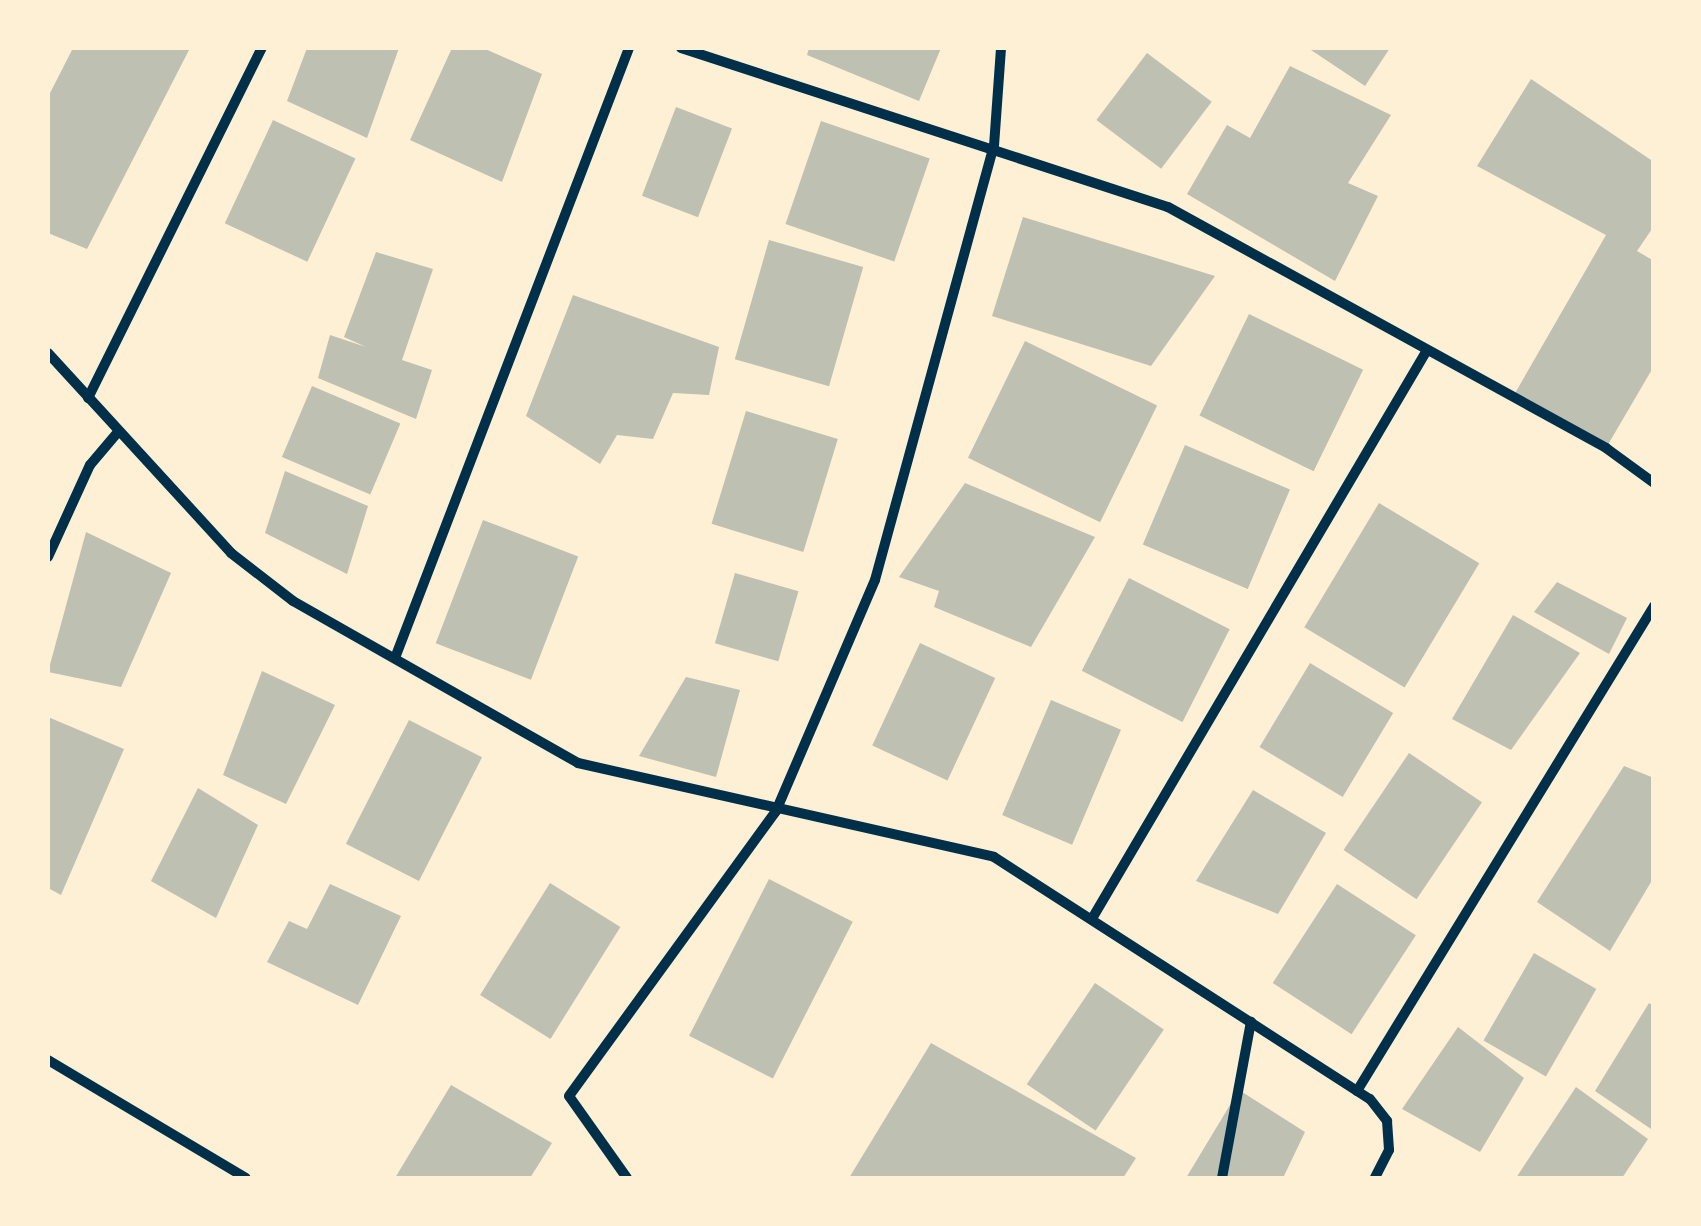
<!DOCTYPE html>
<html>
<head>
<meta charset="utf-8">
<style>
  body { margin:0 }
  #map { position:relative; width:1701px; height:1226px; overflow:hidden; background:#fdf0d5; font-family:"PT Sans",sans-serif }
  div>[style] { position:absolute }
  .building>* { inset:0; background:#bec0b2; transform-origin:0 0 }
  .minor>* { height:10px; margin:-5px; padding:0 5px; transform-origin:5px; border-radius:5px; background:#003049 }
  span { translate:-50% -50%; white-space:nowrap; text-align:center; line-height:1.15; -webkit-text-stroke:10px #fdf0d5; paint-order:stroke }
  .frame { position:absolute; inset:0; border:50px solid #fdf0d5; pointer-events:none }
</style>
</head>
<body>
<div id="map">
  <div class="building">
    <i style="clip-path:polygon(73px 48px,190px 48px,87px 249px,48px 233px,48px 97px)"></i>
    <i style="clip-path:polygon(307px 48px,399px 48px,367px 138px,287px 101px)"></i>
    <i style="clip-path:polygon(452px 48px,483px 48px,542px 74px,502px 182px,410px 140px)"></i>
    <i style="clip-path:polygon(809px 48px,941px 48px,919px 101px,807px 55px)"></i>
    <i style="clip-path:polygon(1308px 48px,1390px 48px,1365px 86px)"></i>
    <i style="left:1147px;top:53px;width:81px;height:84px;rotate:37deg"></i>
    <i style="clip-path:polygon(1290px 66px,1391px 115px,1348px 183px,1378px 196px,1335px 281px,1187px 194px,1227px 125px,1250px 138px)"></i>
    <i style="clip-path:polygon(1531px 79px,1654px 162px,1654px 226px,1637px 251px,1654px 261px,1654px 366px,1606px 448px,1514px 395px,1606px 235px,1477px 166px)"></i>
    <i style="left:676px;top:107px;width:60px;height:95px;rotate:21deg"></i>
    <i style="left:273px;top:120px;width:91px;height:114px;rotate:25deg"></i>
    <i style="left:821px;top:121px;width:115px;height:109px;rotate:19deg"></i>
    <i style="clip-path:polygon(1023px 217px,1215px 276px,1151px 366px,992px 316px)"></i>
    <i style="left:769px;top:240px;width:98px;height:124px;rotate:16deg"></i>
    <i style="clip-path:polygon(376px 252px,433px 269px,402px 360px,432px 370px,416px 419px,318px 378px,330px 335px,366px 347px,344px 337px)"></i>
    <i style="clip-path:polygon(573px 295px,719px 347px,709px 395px,673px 393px,653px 439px,617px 435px,600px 464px,526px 416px)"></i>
    <i style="left:1249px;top:314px;width:127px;height:113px;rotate:26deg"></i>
    <i style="left:1025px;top:341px;width:147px;height:130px;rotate:26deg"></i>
    <i style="left:312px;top:386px;width:96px;height:77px;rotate:23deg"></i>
    <i style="left:746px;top:411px;width:96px;height:118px;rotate:17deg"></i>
    <i style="left:1185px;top:445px;width:114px;height:108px;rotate:23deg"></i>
    <i style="clip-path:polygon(285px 471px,368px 506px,347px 574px,265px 533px)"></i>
    <i style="clip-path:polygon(965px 483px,1095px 537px,1031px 647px,934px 607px,939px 591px,899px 577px)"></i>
    <i style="left:1379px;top:503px;width:117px;height:145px;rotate:31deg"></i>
    <i style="left:483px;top:520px;width:102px;height:132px;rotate:21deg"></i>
    <i style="clip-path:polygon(86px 532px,171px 573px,121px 687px,48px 672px)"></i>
    <i style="left:735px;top:573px;width:66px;height:73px;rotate:16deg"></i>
    <i style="left:1129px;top:578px;width:113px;height:104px;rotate:27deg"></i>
    <i style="clip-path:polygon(1557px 582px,1627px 618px,1609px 654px,1534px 612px)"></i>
    <i style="clip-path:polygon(1513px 615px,1580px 653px,1511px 750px,1452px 719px)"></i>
    <i style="left:920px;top:643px;width:83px;height:113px;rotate:25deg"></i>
    <i style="left:1310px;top:663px;width:97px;height:98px;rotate:31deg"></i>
    <i style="clip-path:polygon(262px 671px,335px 705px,286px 804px,223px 775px)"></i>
    <i style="clip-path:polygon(686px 677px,740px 690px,716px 777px,639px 756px)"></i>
    <i style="left:1051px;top:700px;width:76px;height:125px;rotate:23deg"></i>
    <i style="clip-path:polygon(48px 717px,124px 749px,61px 895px,48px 888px)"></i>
    <i style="left:409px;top:720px;width:82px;height:139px;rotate:27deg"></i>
    <i style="left:1409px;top:753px;width:88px;height:117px;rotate:34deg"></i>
    <i style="clip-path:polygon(1624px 766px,1654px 778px,1654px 877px,1610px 951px,1537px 902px)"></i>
    <i style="clip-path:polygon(198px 788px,258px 825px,216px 918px,151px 881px)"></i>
    <i style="clip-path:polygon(1253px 790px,1326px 833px,1278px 914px,1196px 881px)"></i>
    <i style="left:769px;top:879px;width:94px;height:176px;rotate:27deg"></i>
    <i style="left:550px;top:883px;width:83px;height:132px;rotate:32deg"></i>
    <i style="clip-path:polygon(330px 884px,401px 916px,358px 1005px,267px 962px,289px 921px,307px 929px)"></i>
    <i style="left:1337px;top:884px;width:94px;height:118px;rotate:33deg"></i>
    <i style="left:1534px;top:953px;width:72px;height:101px;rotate:30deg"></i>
    <i style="left:1095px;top:983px;width:83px;height:122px;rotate:34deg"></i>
    <i style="clip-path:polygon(1649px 1003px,1654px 1006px,1654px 1131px,1595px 1091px)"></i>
    <i style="clip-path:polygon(1458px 1027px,1524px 1078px,1480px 1152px,1402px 1109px)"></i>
    <i style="clip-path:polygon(931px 1043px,1136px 1158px,1123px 1178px,849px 1178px)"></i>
    <i style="clip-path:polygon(451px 1085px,552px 1143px,530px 1178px,395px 1178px)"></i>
    <i style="clip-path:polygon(1576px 1087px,1648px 1139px,1622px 1178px,1516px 1178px)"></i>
    <i style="clip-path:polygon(1239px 1090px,1305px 1132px,1283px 1178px,1186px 1178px)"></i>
  </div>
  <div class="minor">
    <i style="left:681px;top:48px;width:512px;rotate:18.08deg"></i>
    <i style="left:1168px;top:207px;width:500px;rotate:28.8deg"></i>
    <i style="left:1606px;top:448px;width:59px;rotate:36.1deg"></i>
    <i style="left:48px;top:353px;width:271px;rotate:47.5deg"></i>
    <i style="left:231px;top:553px;width:78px;rotate:37.7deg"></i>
    <i style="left:293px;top:601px;width:328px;rotate:29.6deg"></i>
    <i style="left:578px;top:763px;width:426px;rotate:12.7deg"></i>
    <i style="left:994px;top:857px;width:447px;rotate:32.8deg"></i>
    <i style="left:1370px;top:1099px;width:28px;rotate:52deg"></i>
    <i style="left:1387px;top:1121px;width:29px;rotate:86deg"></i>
    <i style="left:1389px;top:1150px;width:31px;rotate:117deg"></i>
    <i style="left:88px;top:398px;width:391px;rotate:-63.6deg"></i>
    <i style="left:48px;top:557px;width:101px;rotate:-65.5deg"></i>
    <i style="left:90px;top:465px;width:42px;rotate:-49.8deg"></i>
    <i style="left:395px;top:658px;width:653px;rotate:-69.01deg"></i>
    <i style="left:1093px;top:917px;width:656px;rotate:-59.49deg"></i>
    <i style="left:48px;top:1060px;width:230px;rotate:30.8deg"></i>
    <i style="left:1357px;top:1091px;width:569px;rotate:-58.52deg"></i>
    <i style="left:627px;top:1178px;width:100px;rotate:-125.3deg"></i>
    <i style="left:569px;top:1096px;width:352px;rotate:-54deg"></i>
    <i style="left:776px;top:811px;width:251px;rotate:-66.8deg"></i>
    <i style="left:875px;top:580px;width:450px;rotate:-74.7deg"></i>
    <i style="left:994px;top:146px;width:98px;rotate:-85.9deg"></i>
    <i style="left:1222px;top:1178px;width:159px;rotate:-79.5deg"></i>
  </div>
  <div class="frame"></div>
</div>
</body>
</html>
